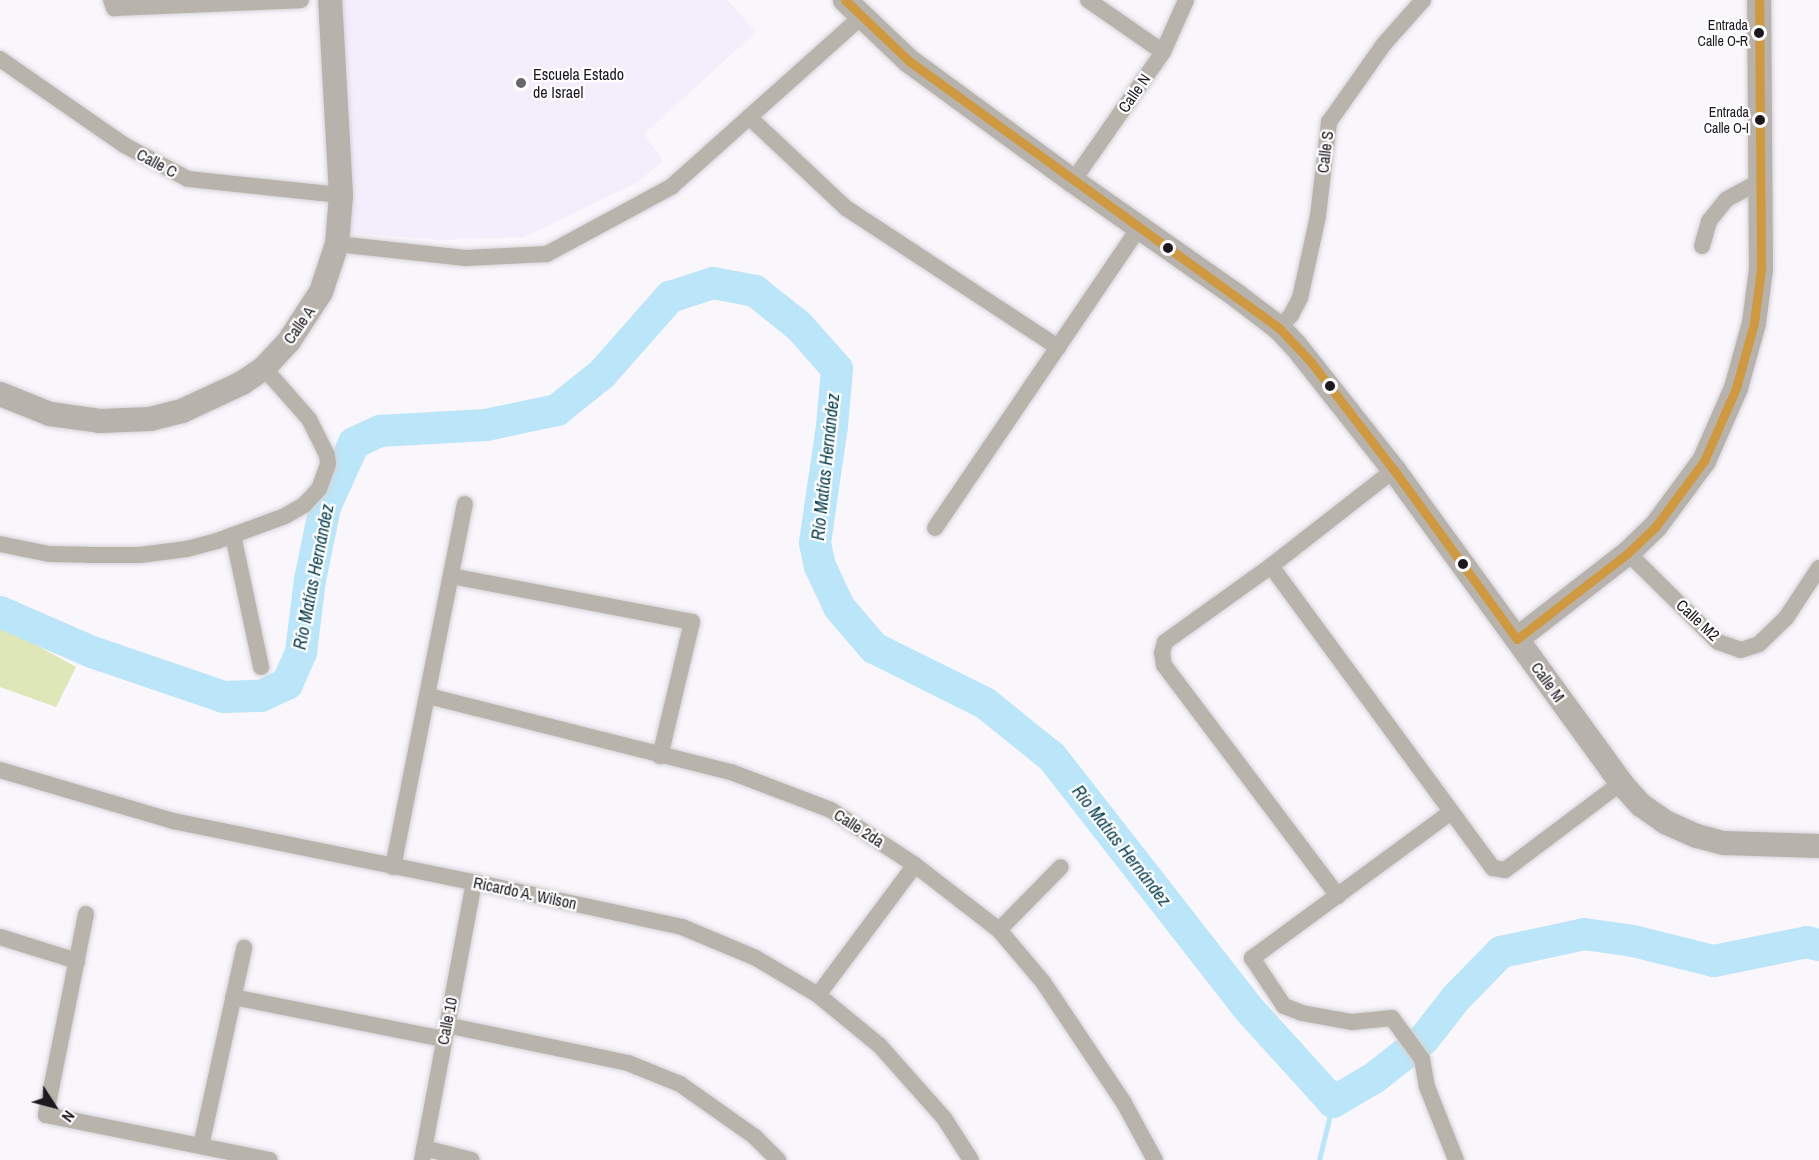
<!DOCTYPE html>
<html>
<head>
<meta charset="utf-8">
<style>
  body { margin:0 }
  #map { position:relative; width:1819px; height:1160px; overflow:hidden; background:#f9f6fc; font-family:"Archivo Narrow",sans-serif }
  div>[style] { position:absolute }
  .built>* { inset:0; background:#f4edfc }
  .green>* { inset:0; background:#dee7b8 }
  .stream>* { height:5px; margin:-2.5px; padding:0 2.5px; transform-origin:2.5px; border-radius:2.5px; background:#bbe5f8 }
  .river>* { height:32px; margin:-16px; padding:0 16px; transform-origin:16px; border-radius:16px; background:#bbe5f8 }
  .roads { filter:drop-shadow(0 0 2px #d5d3d8) drop-shadow(0 0 2px #d5d3d8) }
  .street>* { height:16px; margin:-8px; padding:0 8px; transform-origin:8px; border-radius:8px; background:#b8b4ac }
  .secondary>* { height:24px; margin:-12px; padding:0 12px; transform-origin:12px; border-radius:12px; background:#b8b2ac }
  .bus-1>* { height:9px; margin:-4.5px; padding:0 4.5px; transform-origin:4.5px; border-radius:4.5px; background:#cf9942 }
  .dots>* { width:16px; height:16px; translate:-50% -50%; box-sizing:border-box; border:3px solid #fff; border-radius:50% }
  span { translate:-50% -50%; white-space:nowrap; text-align:center; line-height:1.15; -webkit-text-stroke:4.5px #fff; paint-order:stroke }
  .bus-label { font-size:14px; color:#1b181e }
  .right { translate:-100% -50%; text-align:right }
  .poi-label { font-size:16px; color:#1b181e }
  .left { translate:0 -50%; text-align:left }
  .street-label { font-size:16px; color:#1b181e }
  .water-label { font-size:18px; color:#093e4e; font-style:italic }
  .north { position:absolute; left:24px; top:1076px; width:60px; height:60px; -webkit-text-stroke:4px #fff; paint-order:stroke; rotate:126deg; font-size:16px; font-weight:700; line-height:24px; text-align:center; color:#1b181e }
  .north::after { content:''; display:block; margin:auto; width:21px; height:27px; background:#1b181e; clip-path:polygon(50% 0,100% 100%,50% 72%,0 100%) }
</style>
</head>
<body>
<div id="map">
  <div class="built">
    <i style="clip-path:polygon(339px 0,727px 0,756px 32px,644px 134px,663px 161px,636px 183px,524px 237px,442px 240px,350px 233px)"></i>
  </div>
  <div class="green">
    <i style="clip-path:polygon(0 625px,76px 667px,56px 707px,0 687px)"></i>
  </div>
  <div class="stream">
    <i style="left:1319px;top:1160px;width:60px;rotate:-76.4deg"></i>
  </div>
  <div class="river">
    <i style="left:0;top:612px;width:100px;rotate:23.5deg"></i>
    <i style="left:92px;top:652px;width:139px;rotate:18.8deg"></i>
    <i style="left:224px;top:697px;width:37px;rotate:-2deg"></i>
    <i style="left:261px;top:696px;width:29px;rotate:-25deg"></i>
    <i style="left:287px;top:684px;width:35px;rotate:-66deg"></i>
    <i style="left:301px;top:652px;width:73px;rotate:-82.9deg"></i>
    <i style="left:310px;top:580px;width:75px;rotate:-78.4deg"></i>
    <i style="left:325px;top:507px;width:70px;rotate:-65.6deg"></i>
    <i style="left:354px;top:443px;width:29px;rotate:-25deg"></i>
    <i style="left:380px;top:431px;width:106px;rotate:-3.2deg"></i>
    <i style="left:486px;top:425px;width:73px;rotate:-11.9deg"></i>
    <i style="left:557px;top:410px;width:58px;rotate:-38.7deg"></i>
    <i style="left:602px;top:374px;width:103px;rotate:-48.6deg"></i>
    <i style="left:670px;top:297px;width:45px;rotate:-18deg"></i>
    <i style="left:713px;top:283px;width:43px;rotate:10.8deg"></i>
    <i style="left:755px;top:291px;width:56px;rotate:38.5deg"></i>
    <i style="left:799px;top:326px;width:57px;rotate:48.5deg"></i>
    <i style="left:837px;top:369px;width:57px;rotate:95deg"></i>
    <i style="left:832px;top:426px;width:118px;rotate:98.3deg"></i>
    <i style="left:815px;top:543px;width:24px;rotate:78deg"></i>
    <i style="left:820px;top:566px;width:45px;rotate:65.1deg"></i>
    <i style="left:839px;top:607px;width:54px;rotate:49.5deg"></i>
    <i style="left:874px;top:648px;width:124px;rotate:26.4deg"></i>
    <i style="left:985px;top:703px;width:86px;rotate:38.9deg"></i>
    <i style="left:1052px;top:757px;width:317px;rotate:52deg"></i>
    <i style="left:1247px;top:1007px;width:128px;rotate:47.8deg"></i>
    <i style="left:1333px;top:1102px;width:48px;rotate:-30.3deg"></i>
    <i style="left:1374px;top:1078px;width:63px;rotate:-38deg"></i>
    <i style="left:1424px;top:1039px;width:52px;rotate:-52deg"></i>
    <i style="left:1456px;top:998px;width:64px;rotate:-45.6deg"></i>
    <i style="left:1501px;top:952px;width:85px;rotate:-12.2deg"></i>
    <i style="left:1584px;top:934px;width:49px;rotate:8.1deg"></i>
    <i style="left:1633px;top:941px;width:83px;rotate:13.9deg"></i>
    <i style="left:1714px;top:961px;width:95px;rotate:-11.5deg"></i>
    <i style="left:1807px;top:942px;width:12px;rotate:14deg"></i>
  </div>
  <div class="roads">
    <div class="street">
      <i style="left:111px;top:0;width:9px;rotate:69deg"></i>
      <i style="left:114px;top:8px;width:187px;rotate:-2.4deg"></i>
      <i style="left:1088px;top:0;width:91px;rotate:34.7deg"></i>
      <i style="left:0;top:59px;width:151px;rotate:34.7deg"></i>
      <i style="left:124px;top:145px;width:72px;rotate:28deg"></i>
      <i style="left:188px;top:179px;width:154px;rotate:6deg"></i>
      <i style="left:749px;top:117px;width:133px;rotate:43.2deg"></i>
      <i style="left:846px;top:208px;width:254px;rotate:33.3deg"></i>
      <i style="left:1073px;top:181px;width:157px;rotate:-55.1deg"></i>
      <i style="left:1163px;top:52px;width:57px;rotate:-66.1deg"></i>
      <i style="left:337px;top:244px;width:129px;rotate:6.2deg"></i>
      <i style="left:465px;top:258px;width:82px;rotate:-2.8deg"></i>
      <i style="left:547px;top:254px;width:141px;rotate:-28.4deg"></i>
      <i style="left:671px;top:187px;width:255px;rotate:-41.8deg"></i>
      <i style="left:1702px;top:246px;width:26px;rotate:-74deg"></i>
      <i style="left:1709px;top:221px;width:28px;rotate:-51deg"></i>
      <i style="left:1727px;top:199px;width:38px;rotate:-28deg"></i>
      <i style="left:1279px;top:328px;width:18px;rotate:-47deg"></i>
      <i style="left:1291px;top:315px;width:19px;rotate:-62deg"></i>
      <i style="left:1300px;top:298px;width:84px;rotate:-77.6deg"></i>
      <i style="left:1318px;top:216px;width:95px;rotate:-83.3deg"></i>
      <i style="left:1329px;top:122px;width:95px;rotate:-54.8deg"></i>
      <i style="left:1384px;top:44px;width:59px;rotate:-48.4deg"></i>
      <i style="left:935px;top:528px;width:365px;rotate:-55.8deg"></i>
      <i style="left:233px;top:535px;width:135px;rotate:78deg"></i>
      <i style="left:0;top:544px;width:50px;rotate:11.5deg"></i>
      <i style="left:49px;top:554px;width:39px;rotate:1deg"></i>
      <i style="left:88px;top:555px;width:52px"></i>
      <i style="left:140px;top:555px;width:47px;rotate:-7.3deg"></i>
      <i style="left:187px;top:549px;width:31px;rotate:-15deg"></i>
      <i style="left:217px;top:541px;width:72px;rotate:-20.2deg"></i>
      <i style="left:285px;top:516px;width:22px;rotate:-30deg"></i>
      <i style="left:304px;top:505px;width:22px;rotate:-47deg"></i>
      <i style="left:319px;top:489px;width:27px;rotate:-70deg"></i>
      <i style="left:328px;top:464px;width:9px;rotate:-96deg"></i>
      <i style="left:327px;top:455px;width:40px;rotate:-116.6deg"></i>
      <i style="left:309px;top:419px;width:68px;rotate:-131.4deg"></i>
      <i style="left:1628px;top:553px;width:127px;rotate:44.7deg"></i>
      <i style="left:1718px;top:642px;width:24px;rotate:19deg"></i>
      <i style="left:1741px;top:650px;width:19px;rotate:-18deg"></i>
      <i style="left:1759px;top:644px;width:37px;rotate:-44deg"></i>
      <i style="left:1786px;top:618px;width:60px;rotate:-56.6deg"></i>
      <i style="left:1271px;top:566px;width:375px;rotate:53.7deg"></i>
      <i style="left:1493px;top:868px;width:12px;rotate:9deg"></i>
      <i style="left:1505px;top:870px;width:145px;rotate:-36.9deg"></i>
      <i style="left:451px;top:576px;width:245px;rotate:10.8deg"></i>
      <i style="left:692px;top:622px;width:138px;rotate:103.4deg"></i>
      <i style="left:428px;top:696px;width:312px;rotate:14.1deg"></i>
      <i style="left:731px;top:772px;width:107px;rotate:20.8deg"></i>
      <i style="left:831px;top:810px;width:100px;rotate:33.2deg"></i>
      <i style="left:915px;top:865px;width:106px;rotate:37.7deg"></i>
      <i style="left:999px;top:930px;width:68px;rotate:49.8deg"></i>
      <i style="left:1043px;top:982px;width:146px;rotate:56.2deg"></i>
      <i style="left:1124px;top:1103px;width:65px;rotate:61.5deg"></i>
      <i style="left:0;top:770px;width:180px;rotate:16.4deg"></i>
      <i style="left:173px;top:821px;width:307px;rotate:11.5deg"></i>
      <i style="left:474px;top:882px;width:213px;rotate:12.2deg"></i>
      <i style="left:682px;top:927px;width:80px;rotate:22.7deg"></i>
      <i style="left:756px;top:958px;width:72px;rotate:30.8deg"></i>
      <i style="left:818px;top:995px;width:80px;rotate:39.4deg"></i>
      <i style="left:880px;top:1046px;width:96px;rotate:48.4deg"></i>
      <i style="left:944px;top:1118px;width:50px;rotate:57.3deg"></i>
      <i style="left:1451px;top:812px;width:247px;rotate:143.7deg"></i>
      <i style="left:1252px;top:958px;width:58px;rotate:56.3deg"></i>
      <i style="left:1284px;top:1006px;width:19px;rotate:21deg"></i>
      <i style="left:1302px;top:1013px;width:51px;rotate:10.2deg"></i>
      <i style="left:1352px;top:1022px;width:40px;rotate:-5.7deg"></i>
      <i style="left:1392px;top:1018px;width:51px;rotate:53.8deg"></i>
      <i style="left:1422px;top:1059px;width:28px;rotate:80deg"></i>
      <i style="left:1427px;top:1087px;width:79px;rotate:68.3deg"></i>
      <i style="left:393px;top:867px;width:370px;rotate:-78.8deg"></i>
      <i style="left:1338px;top:896px;width:289px;rotate:-127deg"></i>
      <i style="left:1164px;top:665px;width:12px;rotate:-99deg"></i>
      <i style="left:1162px;top:653px;width:11px;rotate:-75deg"></i>
      <i style="left:1165px;top:642px;width:130px;rotate:-35.6deg"></i>
      <i style="left:1271px;top:566px;width:156px;rotate:-38deg"></i>
      <i style="left:86px;top:914px;width:205px;rotate:101.3deg"></i>
      <i style="left:46px;top:1115px;width:228px;rotate:11.4deg"></i>
      <i style="left:999px;top:930px;width:88px;rotate:-45.5deg"></i>
      <i style="left:0;top:937px;width:81px;rotate:17.3deg"></i>
      <i style="left:818px;top:995px;width:162px;rotate:-53.3deg"></i>
      <i style="left:233px;top:997px;width:214px;rotate:11.3deg"></i>
      <i style="left:446px;top:1025px;width:186px;rotate:11.8deg"></i>
      <i style="left:628px;top:1063px;width:56px;rotate:22deg"></i>
      <i style="left:680px;top:1084px;width:92px;rotate:35.2deg"></i>
      <i style="left:755px;top:1137px;width:33px;rotate:45deg"></i>
      <i style="left:201px;top:1146px;width:203px;rotate:-77.7deg"></i>
      <i style="left:424px;top:1148px;width:49px;rotate:14.3deg"></i>
      <i style="left:422px;top:1160px;width:283px;rotate:-79.4deg"></i>
    </div>
    <div class="secondary">
      <i style="left:845px;top:0;width:88px;rotate:43.6deg"></i>
      <i style="left:909px;top:61px;width:203px;rotate:36.2deg"></i>
      <i style="left:1073px;top:181px;width:200px;rotate:35deg"></i>
      <i style="left:1237px;top:296px;width:53px;rotate:37.3deg"></i>
      <i style="left:1279px;top:328px;width:25px;rotate:47deg"></i>
      <i style="left:1296px;top:346px;width:158px;rotate:51.7deg"></i>
      <i style="left:1394px;top:470px;width:387px;rotate:54deg"></i>
      <i style="left:1621px;top:783px;width:30px;rotate:48deg"></i>
      <i style="left:1641px;top:805px;width:29px;rotate:35deg"></i>
      <i style="left:1665px;top:822px;width:35px;rotate:24deg"></i>
      <i style="left:1697px;top:836px;width:28px;rotate:15deg"></i>
      <i style="left:1724px;top:843px;width:95px;rotate:1.8deg"></i>
      <i style="left:0;top:394px;width:54px;rotate:21.8deg"></i>
      <i style="left:50px;top:414px;width:50px;rotate:8deg"></i>
      <i style="left:100px;top:421px;width:50px;rotate:-2.3deg"></i>
      <i style="left:150px;top:419px;width:33px;rotate:-14deg"></i>
      <i style="left:182px;top:411px;width:66px;rotate:-25deg"></i>
      <i style="left:242px;top:383px;width:27px;rotate:-34deg"></i>
      <i style="left:264px;top:368px;width:37px;rotate:-47deg"></i>
      <i style="left:289px;top:341px;width:59px;rotate:-56.9deg"></i>
      <i style="left:321px;top:292px;width:51px;rotate:-71.6deg"></i>
      <i style="left:337px;top:244px;width:49px;rotate:-85.3deg"></i>
      <i style="left:341px;top:195px;width:195px;rotate:-93.2deg"></i>
      <i style="left:1517px;top:639px;width:140px;rotate:-37.8deg"></i>
      <i style="left:1628px;top:553px;width:39px;rotate:-44deg"></i>
      <i style="left:1656px;top:526px;width:81px;rotate:-53.6deg"></i>
      <i style="left:1704px;top:461px;width:80px;rotate:-66.3deg"></i>
      <i style="left:1736px;top:388px;width:67px;rotate:-74.5deg"></i>
      <i style="left:1754px;top:323px;width:54px;rotate:-82.6deg"></i>
      <i style="left:1761px;top:269px;width:269px;rotate:-90.4deg"></i>
    </div>
  </div>
  <div class="bus-1">
    <i style="left:845px;top:0;width:88px;rotate:43.6deg"></i>
    <i style="left:909px;top:61px;width:456px;rotate:35.8deg"></i>
    <i style="left:1279px;top:328px;width:47px;rotate:46.7deg"></i>
    <i style="left:1311px;top:362px;width:136px;rotate:52.5deg"></i>
    <i style="left:1394px;top:470px;width:209px;rotate:54deg"></i>
    <i style="left:1517px;top:639px;width:140px;rotate:-37.8deg"></i>
    <i style="left:1628px;top:553px;width:39px;rotate:-44deg"></i>
    <i style="left:1656px;top:526px;width:81px;rotate:-53.6deg"></i>
    <i style="left:1704px;top:461px;width:80px;rotate:-66.3deg"></i>
    <i style="left:1736px;top:388px;width:67px;rotate:-74.5deg"></i>
    <i style="left:1754px;top:323px;width:54px;rotate:-82.6deg"></i>
    <i style="left:1761px;top:269px;width:269px;rotate:-90.4deg"></i>
  </div>
  <div class="dots">
    <i style="left:1759px;top:33px;background:#1b181e"></i>
    <i style="left:521px;top:83px;background:#69666c"></i>
    <i style="left:1760px;top:120px;background:#1b181e"></i>
    <i style="left:1168px;top:248px;background:#1b181e"></i>
    <i style="left:1330px;top:386px;background:#1b181e"></i>
    <i style="left:1463px;top:564px;background:#1b181e"></i>
  </div>
  <div class="bus-label">
    <span class="right" style="left:1748px;top:33px">Entrada<br>Calle O-R</span>
    <span class="right" style="left:1749px;top:120px">Entrada<br>Calle O-I</span>
  </div>
  <div class="poi-label">
    <span class="left" style="left:533px;top:83px">Escuela Estado<br>de Israel</span>
  </div>
  <div class="street-label">
    <span style="left:1134px;top:93px;rotate:-55deg">Calle N</span>
    <span style="left:1325px;top:152px;rotate:-83deg">Calle S</span>
    <span style="left:157px;top:163px;rotate:28deg">Calle C</span>
    <span style="left:299px;top:325px;rotate:-55deg">Calle A</span>
    <span style="left:1698px;top:620px;rotate:43deg">Calle M2</span>
    <span style="left:1548px;top:682px;rotate:54deg">Calle M</span>
    <span style="left:859px;top:828px;rotate:33deg">Calle 2da</span>
    <span style="left:525px;top:893px;rotate:12deg">Ricardo A. Wilson</span>
    <span style="left:447px;top:1021px;rotate:-79deg">Calle 10</span>
  </div>
  <div class="water-label">
    <span style="left:826px;top:467px;rotate:-84deg">Río Matías Hernández</span>
    <span style="left:314px;top:577px;rotate:-79deg">Río Matías Hernández</span>
    <span style="left:1121px;top:846px;rotate:52deg">Río Matías Hernández</span>
  </div>
  <div class="north">N</div>
</div>
</body>
</html>
